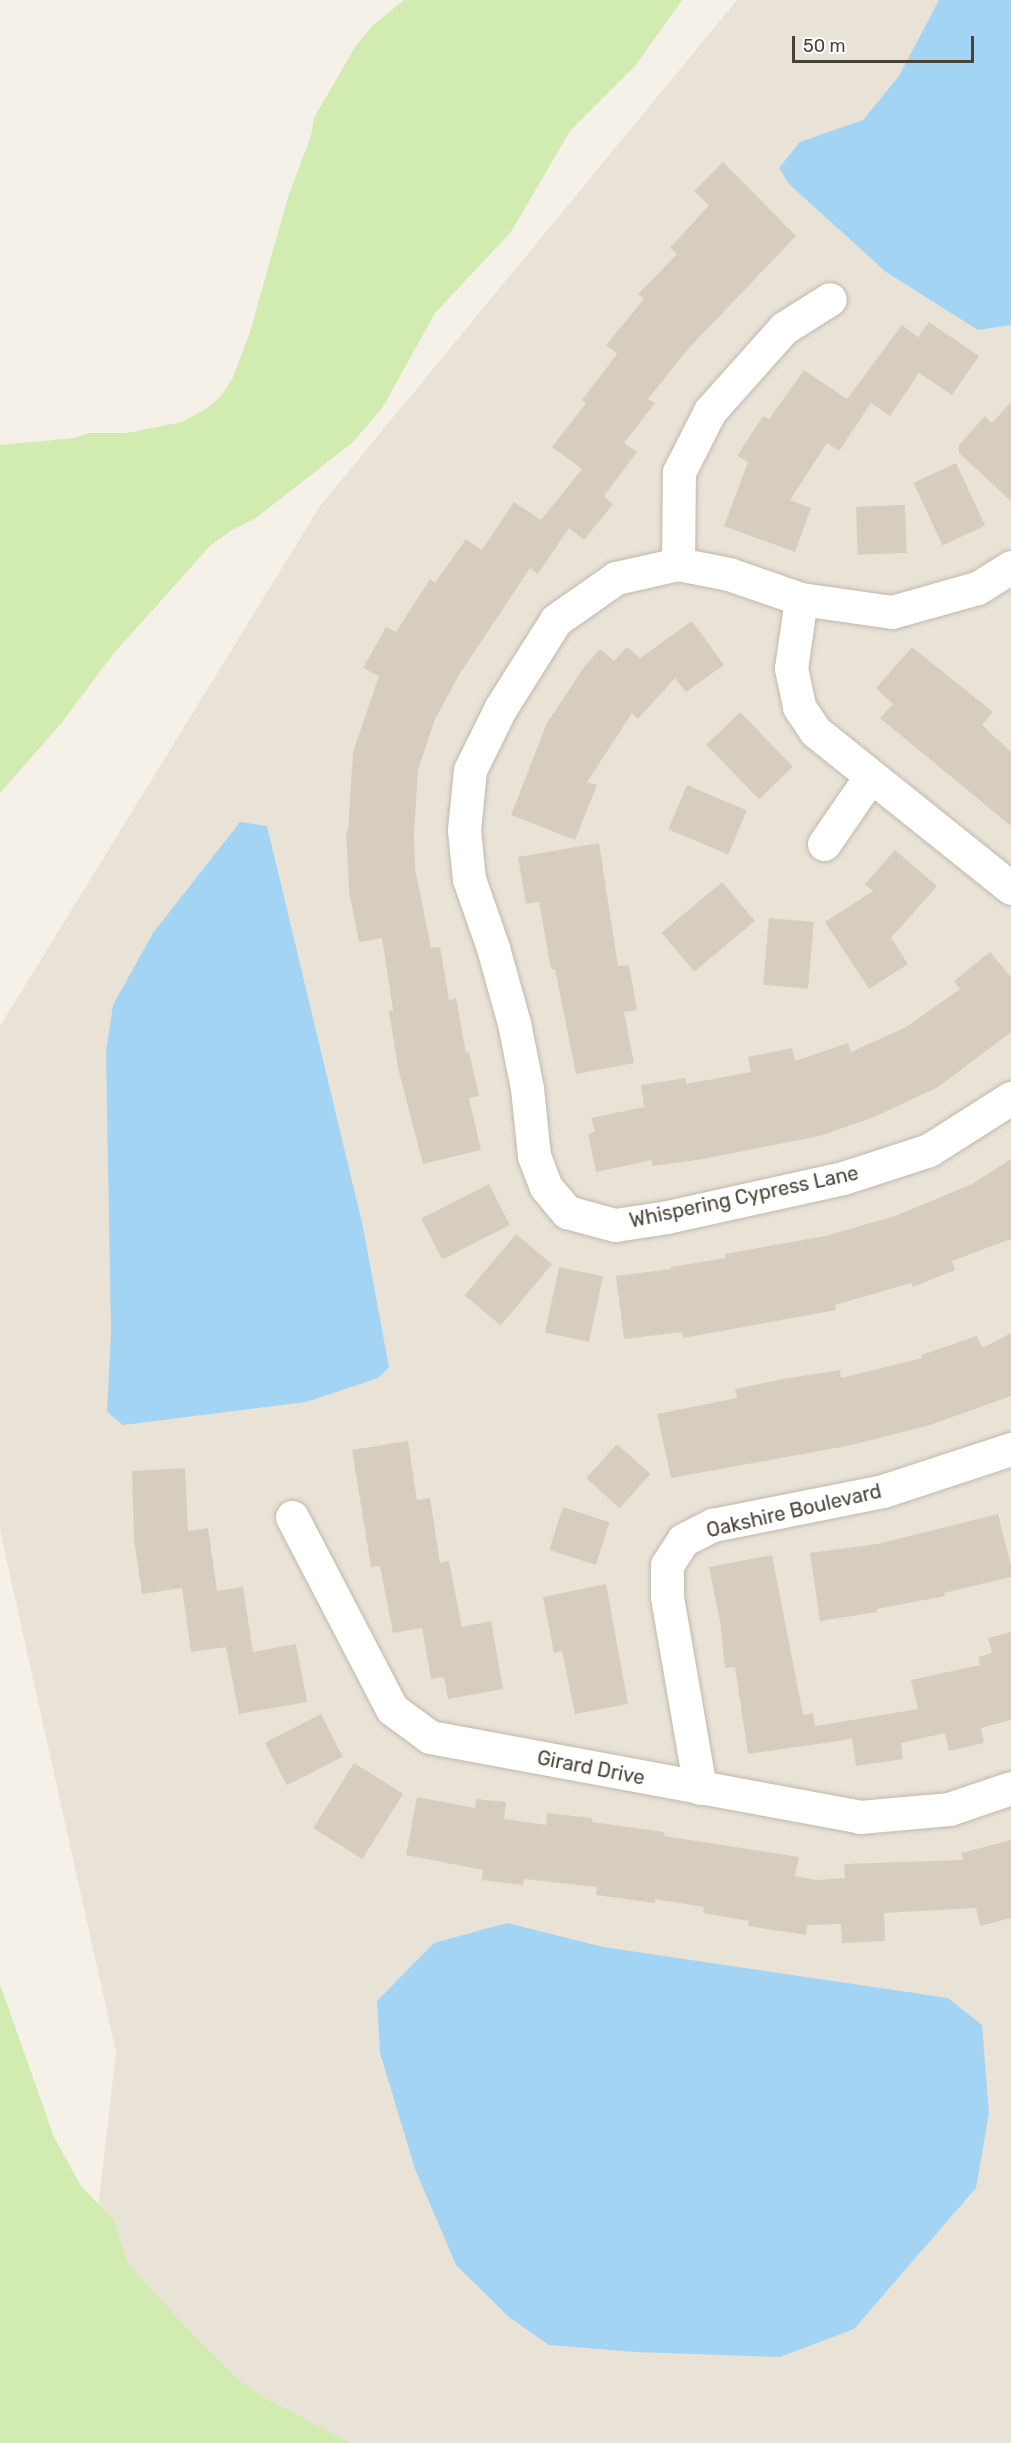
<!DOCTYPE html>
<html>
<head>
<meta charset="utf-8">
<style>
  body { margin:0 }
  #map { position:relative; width:1011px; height:2443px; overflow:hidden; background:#f5f1e9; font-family:Rubik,sans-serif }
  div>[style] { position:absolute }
  .residential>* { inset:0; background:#e9e3d7 }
  .green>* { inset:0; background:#d1ebb1 }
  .water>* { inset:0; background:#a4d4f3 }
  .building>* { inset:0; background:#d7cdbe; transform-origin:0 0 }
  .roads { filter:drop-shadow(0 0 2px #c1b9ab) drop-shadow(0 0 2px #c1b9ab) }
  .minor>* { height:33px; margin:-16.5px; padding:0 16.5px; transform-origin:16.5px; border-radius:16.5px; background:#fff }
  span { translate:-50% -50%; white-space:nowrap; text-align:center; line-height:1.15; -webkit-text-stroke:4.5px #fff; paint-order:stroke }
  .street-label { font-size:20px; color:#494237 }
  .scale { position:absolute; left:792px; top:36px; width:182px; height:27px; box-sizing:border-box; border:3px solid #494237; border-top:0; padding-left:8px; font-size:18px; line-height:21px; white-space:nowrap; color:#494237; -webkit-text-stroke:4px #fff; paint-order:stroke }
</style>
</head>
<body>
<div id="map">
  <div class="residential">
    <i style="clip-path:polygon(737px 0,1011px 0,1011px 2443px,71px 2443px,116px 2052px,0 1531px,0 1026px,320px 506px)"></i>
  </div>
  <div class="green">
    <i style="clip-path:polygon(404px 0,682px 0,635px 66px,570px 131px,511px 232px,435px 313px,383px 407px,353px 442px,256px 518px,232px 530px,210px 546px,114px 653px,60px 725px,0 793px,0 445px,74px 438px,89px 433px,127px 433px,182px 422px,206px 409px,222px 395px,233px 377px,250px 332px,288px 197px,311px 136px,314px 118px,355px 47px,372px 26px)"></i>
    <i style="clip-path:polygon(0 1984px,54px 2137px,81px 2186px,114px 2220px,127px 2263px,197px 2339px,239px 2380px,265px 2398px,350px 2443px,0 2443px)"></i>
  </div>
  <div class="water">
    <i style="clip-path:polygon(939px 0,1011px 0,1011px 325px,978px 330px,886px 272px,789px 184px,779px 168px,800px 142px,863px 120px,899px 76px)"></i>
    <i style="clip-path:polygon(240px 822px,267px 826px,363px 1227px,389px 1367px,378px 1378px,306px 1402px,123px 1425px,107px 1412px,111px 1332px,106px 1052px,113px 1005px,153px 933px)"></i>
    <i style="clip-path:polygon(507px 1923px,603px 1947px,948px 1998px,982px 2025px,989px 2113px,976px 2188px,854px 2329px,780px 2357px,636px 2352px,549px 2345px,509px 2317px,456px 2265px,415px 2169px,380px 2053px,377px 2001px,434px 1943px)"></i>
  </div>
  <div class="building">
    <i style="clip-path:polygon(723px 162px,796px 236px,689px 348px,648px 399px,655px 403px,624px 443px,637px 452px,604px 496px,613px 504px,584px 540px,569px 528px,538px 574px,530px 568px,459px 675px,435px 719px,418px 770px,414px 834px,415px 868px,431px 948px,440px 947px,449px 1000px,456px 998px,466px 1053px,469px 1052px,479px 1096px,469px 1098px,481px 1150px,423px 1164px,398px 1068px,389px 1011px,393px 1010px,382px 938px,359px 942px,349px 891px,346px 831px,348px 831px,353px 752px,379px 676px,363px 668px,386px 627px,396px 632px,430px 579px,435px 583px,466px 539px,482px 550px,514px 502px,541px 520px,582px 469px,552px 447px,586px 403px,582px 400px,617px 354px,606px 345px,644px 299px,638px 294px,677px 254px,670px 248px,709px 205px,694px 191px)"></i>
    <i style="clip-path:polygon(929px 322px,979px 356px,952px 395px,919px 373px,890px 416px,871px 403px,839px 451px,827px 443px,790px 500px,811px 508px,795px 552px,724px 526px,748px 462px,737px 456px,763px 416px,769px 419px,804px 370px,847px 399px,902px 325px,918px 337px)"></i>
    <i style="clip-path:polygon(1011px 402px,1011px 501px,959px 453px,959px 445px,985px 416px,992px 423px)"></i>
    <i style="left:956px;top:463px;width:69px;height:47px;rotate:65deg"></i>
    <i style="left:905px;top:505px;width:48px;height:49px;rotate:88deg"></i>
    <i style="clip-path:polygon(692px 621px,724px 665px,686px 692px,675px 678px,638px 719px,632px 713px,587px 782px,597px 785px,575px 840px,511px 815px,547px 723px,584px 667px,600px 649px,614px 661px,627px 647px,640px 658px)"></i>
    <i style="clip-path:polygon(912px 647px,993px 712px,982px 725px,1011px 752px,1011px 826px,880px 718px,893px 704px,876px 688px)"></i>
    <i style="left:740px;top:712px;width:76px;height:47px;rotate:46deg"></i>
    <i style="left:687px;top:785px;width:65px;height:48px;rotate:23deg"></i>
    <i style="clip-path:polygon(599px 843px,618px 966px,629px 965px,637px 1010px,624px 1012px,634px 1063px,576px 1074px,555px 969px,551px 969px,539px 902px,526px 904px,518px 857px)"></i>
    <i style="clip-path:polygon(895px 850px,937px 886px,891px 938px,908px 964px,869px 989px,825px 922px,873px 891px,865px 884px)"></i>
    <i style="left:722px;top:882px;width:51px;height:79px;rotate:50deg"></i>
    <i style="left:769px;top:918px;width:45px;height:67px;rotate:5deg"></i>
    <i style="clip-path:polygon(990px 952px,1011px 977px,1011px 1032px,938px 1087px,874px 1117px,820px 1136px,697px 1160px,652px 1166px,652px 1160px,596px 1172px,588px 1134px,595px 1131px,591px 1118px,644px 1107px,641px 1085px,686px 1078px,686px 1084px,751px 1072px,748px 1057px,792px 1048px,795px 1061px,848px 1043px,851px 1052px,906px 1027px,960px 989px,954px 981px)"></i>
    <i style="clip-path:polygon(1011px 1159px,1011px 1239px,952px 1261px,955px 1270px,913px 1287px,911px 1283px,835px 1305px,836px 1310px,683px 1338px,682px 1332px,624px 1339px,616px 1276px,671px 1269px,671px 1267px,726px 1258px,725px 1254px,825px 1236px,895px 1216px,972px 1184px)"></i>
    <i style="left:489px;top:1184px;width:46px;height:76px;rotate:63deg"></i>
    <i style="left:516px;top:1234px;width:47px;height:80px;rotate:40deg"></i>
    <i style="left:559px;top:1267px;width:45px;height:67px;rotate:12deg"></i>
    <i style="clip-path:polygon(1011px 1333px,1011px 1396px,930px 1425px,852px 1445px,671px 1478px,657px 1414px,737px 1398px,735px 1389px,783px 1379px,840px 1370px,841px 1378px,922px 1358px,921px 1355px,977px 1336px,982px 1348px)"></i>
    <i style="clip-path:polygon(408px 1441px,417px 1500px,430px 1498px,440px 1563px,449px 1561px,462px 1627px,491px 1621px,503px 1689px,448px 1699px,444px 1677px,431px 1679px,422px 1628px,393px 1633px,380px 1566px,371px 1567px,352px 1450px)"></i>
    <i style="left:617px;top:1444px;width:45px;height:46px;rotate:42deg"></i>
    <i style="clip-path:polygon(185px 1468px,188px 1531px,208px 1528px,217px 1591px,243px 1587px,253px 1652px,296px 1644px,307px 1702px,239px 1714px,226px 1647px,191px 1652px,182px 1588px,142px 1594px,134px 1539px,132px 1471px)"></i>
    <i style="left:563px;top:1507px;width:49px;height:45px;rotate:18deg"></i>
    <i style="clip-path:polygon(998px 1514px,1011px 1565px,1011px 1577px,944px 1593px,945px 1596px,877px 1609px,877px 1612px,820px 1621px,810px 1553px,877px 1544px)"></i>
    <i style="clip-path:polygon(772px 1555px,803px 1715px,813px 1713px,815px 1726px,918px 1709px,911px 1680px,980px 1665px,978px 1657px,992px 1653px,988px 1638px,1011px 1632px,1011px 1720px,981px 1728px,984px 1743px,949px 1751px,945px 1733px,901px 1743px,903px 1759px,856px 1766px,852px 1739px,748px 1754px,735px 1667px,725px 1668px,720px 1621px,709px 1567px)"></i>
    <i style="clip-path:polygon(606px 1584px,628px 1704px,575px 1714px,562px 1651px,554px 1653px,543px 1597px)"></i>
    <i style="left:321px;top:1714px;width:48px;height:63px;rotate:63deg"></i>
    <i style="left:354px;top:1763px;width:58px;height:77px;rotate:32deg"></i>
    <i style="clip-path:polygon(417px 1797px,475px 1808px,476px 1799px,506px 1802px,504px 1819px,546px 1825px,547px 1813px,592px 1818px,592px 1822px,664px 1832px,664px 1836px,799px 1857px,795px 1876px,817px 1880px,845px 1878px,844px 1864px,963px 1860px,961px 1853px,1011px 1840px,1011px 1918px,980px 1926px,976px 1908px,884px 1913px,885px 1941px,842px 1943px,841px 1924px,807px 1925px,806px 1935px,748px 1926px,749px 1921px,703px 1913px,704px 1907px,655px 1899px,655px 1903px,596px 1895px,597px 1887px,524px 1879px,523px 1885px,482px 1880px,483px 1870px,406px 1855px)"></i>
  </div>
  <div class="roads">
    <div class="minor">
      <i style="left:678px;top:564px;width:92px;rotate:-89.4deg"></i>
      <i style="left:679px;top:472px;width:68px;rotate:-63.1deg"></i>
      <i style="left:710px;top:411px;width:111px;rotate:-48.3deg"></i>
      <i style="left:784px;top:328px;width:54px;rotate:-32.2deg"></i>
      <i style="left:1011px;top:567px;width:40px;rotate:148deg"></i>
      <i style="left:977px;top:588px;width:88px;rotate:164.2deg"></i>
      <i style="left:892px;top:612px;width:92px;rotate:-171.9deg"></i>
      <i style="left:801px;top:599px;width:76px;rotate:-160.9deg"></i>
      <i style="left:729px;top:574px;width:52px;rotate:-168.9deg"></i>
      <i style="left:678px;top:564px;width:64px;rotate:167.3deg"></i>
      <i style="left:616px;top:578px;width:73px;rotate:145deg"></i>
      <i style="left:556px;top:620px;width:105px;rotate:122.2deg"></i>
      <i style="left:500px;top:709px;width:68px;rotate:116.2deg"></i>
      <i style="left:470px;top:770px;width:60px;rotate:95.7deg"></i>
      <i style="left:464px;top:830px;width:49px;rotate:84.2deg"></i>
      <i style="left:469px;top:879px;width:73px;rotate:70.8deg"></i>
      <i style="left:493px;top:948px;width:78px;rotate:74.4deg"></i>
      <i style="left:514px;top:1023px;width:66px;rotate:78.7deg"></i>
      <i style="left:527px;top:1088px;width:68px;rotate:84.1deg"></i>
      <i style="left:534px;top:1156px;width:33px;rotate:69deg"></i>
      <i style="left:546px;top:1187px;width:33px;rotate:50deg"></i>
      <i style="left:567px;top:1212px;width:50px;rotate:15.2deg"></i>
      <i style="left:615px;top:1225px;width:53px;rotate:-8.7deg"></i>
      <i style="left:667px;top:1217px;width:180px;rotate:-12.5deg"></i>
      <i style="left:843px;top:1178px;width:90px;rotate:-18deg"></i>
      <i style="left:929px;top:1150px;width:97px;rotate:-32.4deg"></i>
      <i style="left:801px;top:599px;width:70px;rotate:98.2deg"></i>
      <i style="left:791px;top:668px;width:40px;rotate:78deg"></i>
      <i style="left:799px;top:707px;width:29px;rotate:56deg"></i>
      <i style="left:815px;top:731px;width:251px;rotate:38.7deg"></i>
      <i style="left:824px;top:844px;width:81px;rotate:-55.5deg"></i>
      <i style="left:292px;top:1517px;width:216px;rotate:62.5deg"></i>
      <i style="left:392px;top:1709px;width:47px;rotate:36.4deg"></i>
      <i style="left:430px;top:1737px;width:437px;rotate:10.5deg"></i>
      <i style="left:860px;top:1817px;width:89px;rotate:-5.1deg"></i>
      <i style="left:949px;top:1809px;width:65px;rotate:-18.7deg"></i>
      <i style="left:700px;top:1788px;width:195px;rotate:-99.8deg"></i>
      <i style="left:667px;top:1596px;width:31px;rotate:-90deg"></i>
      <i style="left:667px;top:1565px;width:30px;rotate:-57deg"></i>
      <i style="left:683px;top:1540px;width:34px;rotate:-27deg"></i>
      <i style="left:713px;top:1525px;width:173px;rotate:-11.3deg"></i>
      <i style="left:883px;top:1491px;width:135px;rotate:-18.2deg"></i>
    </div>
  </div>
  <div class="street-label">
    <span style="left:744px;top:1197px;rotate:-12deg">Whispering Cypress Lane</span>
    <span style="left:794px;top:1511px;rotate:-13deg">Oakshire Boulevard</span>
    <span style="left:591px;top:1768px;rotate:11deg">Girard Drive</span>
  </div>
  <div class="scale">50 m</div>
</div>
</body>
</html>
